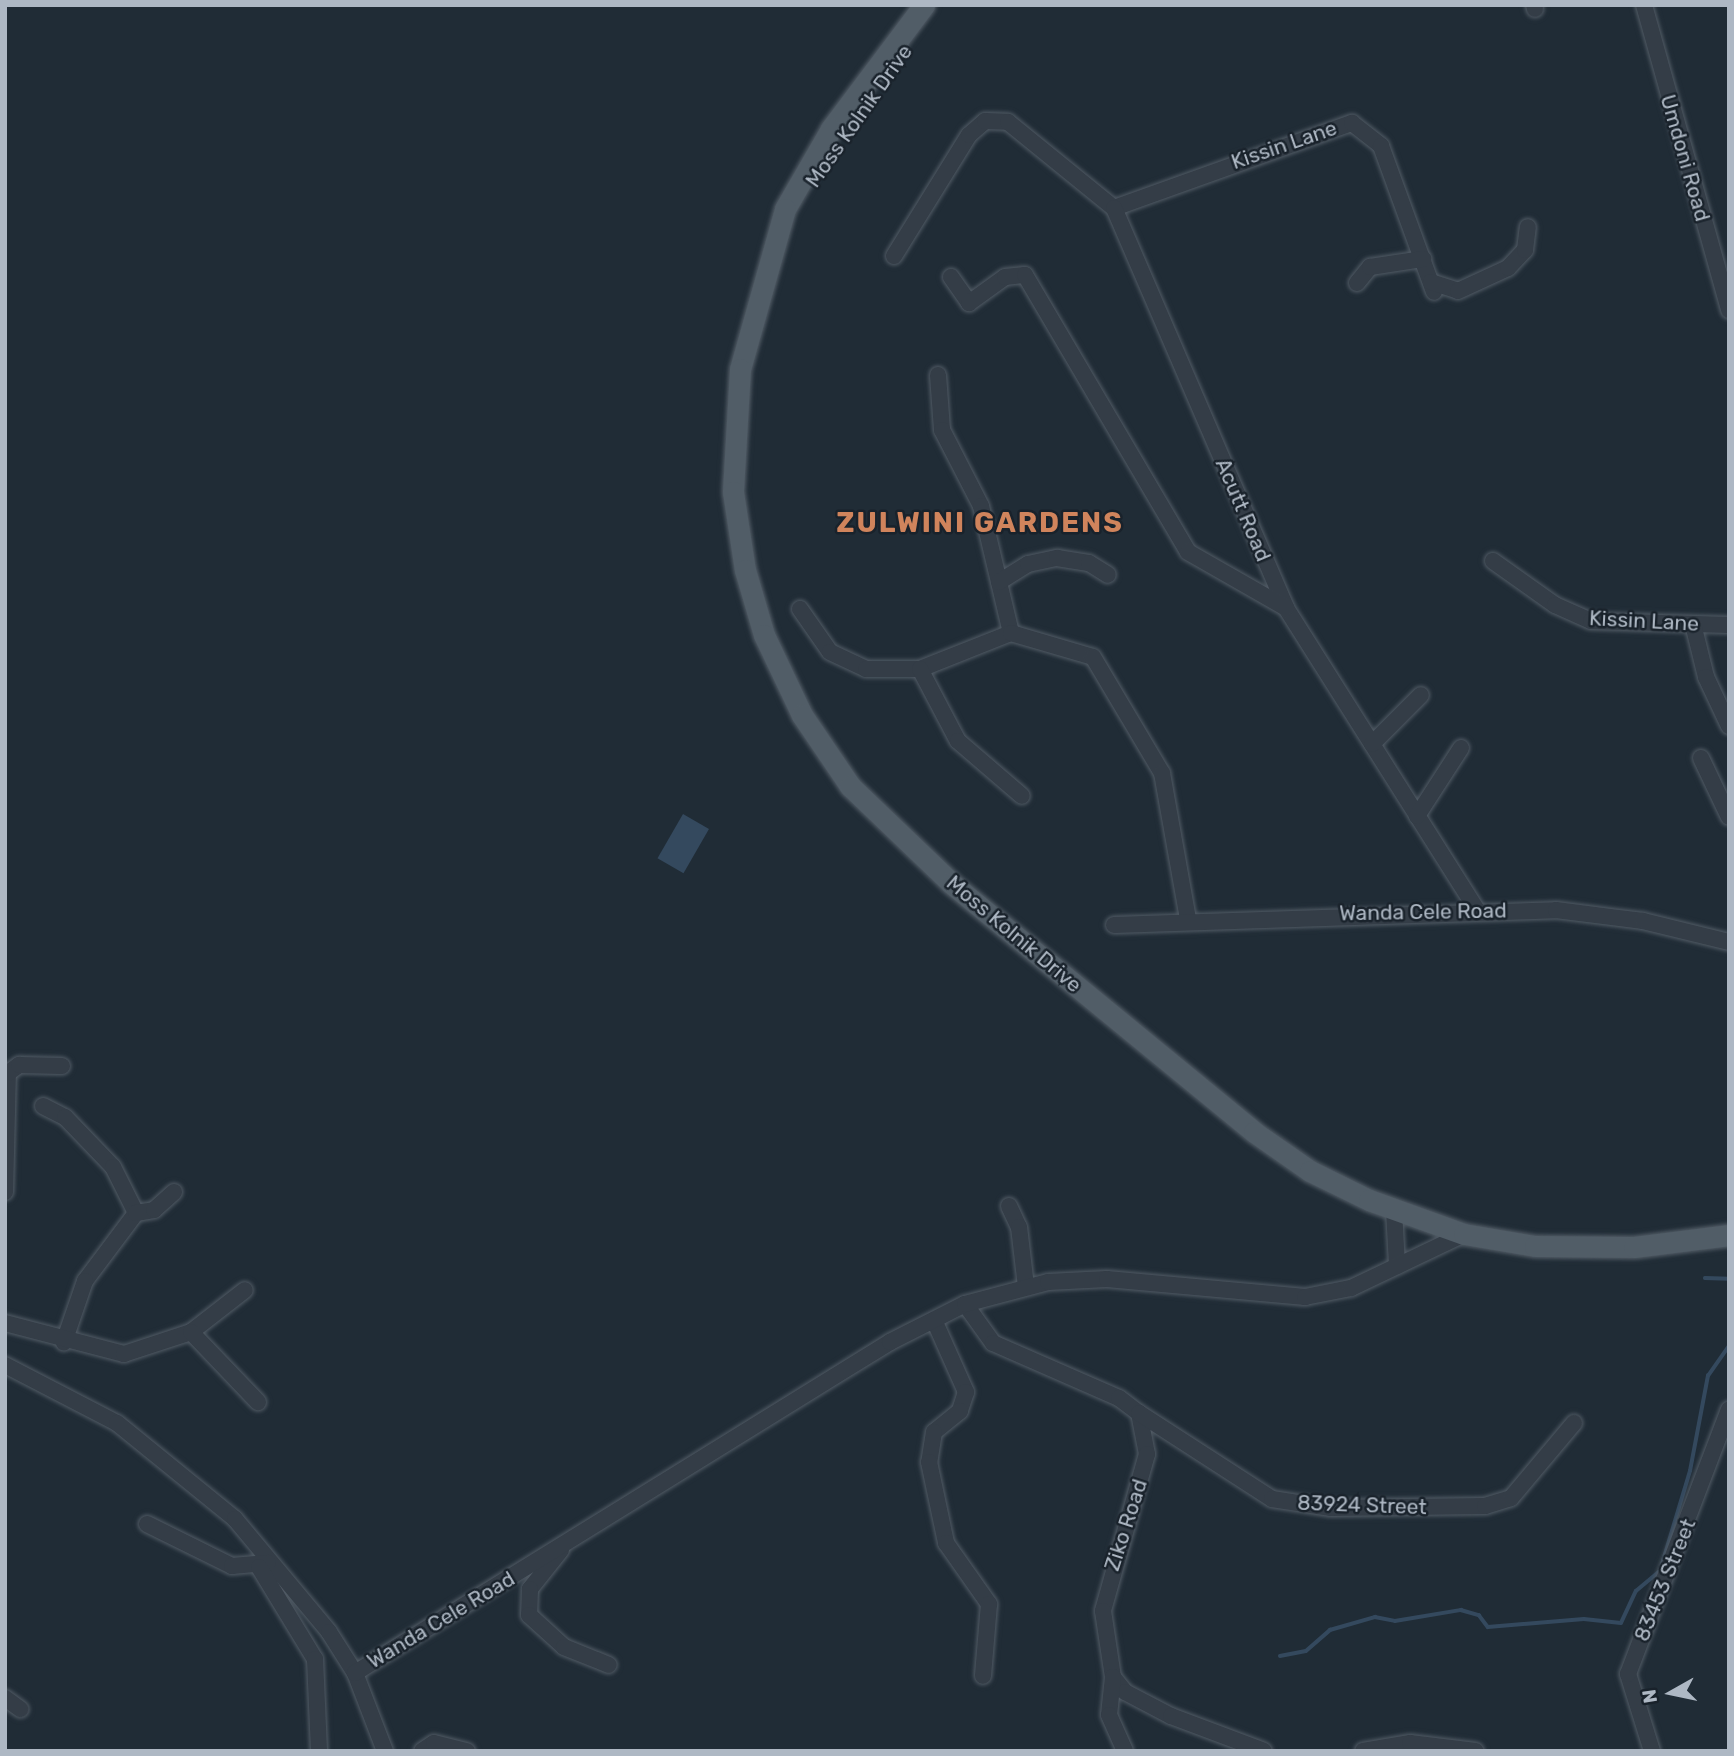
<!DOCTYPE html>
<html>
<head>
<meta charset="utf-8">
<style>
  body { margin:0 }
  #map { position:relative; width:1734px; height:1756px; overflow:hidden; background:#202c36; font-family:Rubik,sans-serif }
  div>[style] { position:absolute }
  .water>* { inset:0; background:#34495e; transform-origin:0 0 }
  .stream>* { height:3.5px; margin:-1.75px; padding:0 1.75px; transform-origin:1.75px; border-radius:1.75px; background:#34495e }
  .roads { filter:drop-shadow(0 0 2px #515b65) drop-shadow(0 0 2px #515b65) }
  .minor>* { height:16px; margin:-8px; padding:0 8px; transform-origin:8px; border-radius:8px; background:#343d47 }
  .major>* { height:21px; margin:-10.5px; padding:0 10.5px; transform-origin:10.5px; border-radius:10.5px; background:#515d67 }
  span { translate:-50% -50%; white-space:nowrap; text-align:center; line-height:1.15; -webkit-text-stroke:5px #19222b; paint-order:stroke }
  .street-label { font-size:21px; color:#aeb8c4 }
  .district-label { font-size:28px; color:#d0845c; font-weight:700; letter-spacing:2px }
  .frame { position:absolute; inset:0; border:7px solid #aeb8c4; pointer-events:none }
  .north { position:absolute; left:1636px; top:1658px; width:70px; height:70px; -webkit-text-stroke:5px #19222b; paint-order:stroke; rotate:261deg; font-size:19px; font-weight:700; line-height:28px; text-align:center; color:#aeb8c4 }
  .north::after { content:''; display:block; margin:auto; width:24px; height:32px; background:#aeb8c4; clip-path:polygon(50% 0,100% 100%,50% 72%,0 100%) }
</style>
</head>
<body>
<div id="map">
  <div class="water">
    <i style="left:683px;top:814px;width:30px;height:51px;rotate:30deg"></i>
  </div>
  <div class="stream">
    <i style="left:1705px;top:1278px;width:24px;rotate:2deg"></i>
    <i style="left:1280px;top:1656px;width:26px;rotate:-11deg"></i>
    <i style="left:1306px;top:1651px;width:32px;rotate:-41deg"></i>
    <i style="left:1330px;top:1630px;width:47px;rotate:-16.1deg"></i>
    <i style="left:1375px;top:1617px;width:20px;rotate:11deg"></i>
    <i style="left:1395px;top:1621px;width:67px;rotate:-9.5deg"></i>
    <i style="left:1461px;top:1610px;width:19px;rotate:16deg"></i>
    <i style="left:1479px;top:1615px;width:15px;rotate:53deg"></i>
    <i style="left:1488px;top:1627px;width:96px;rotate:-4.8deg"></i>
    <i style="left:1584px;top:1619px;width:37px;rotate:6deg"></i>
    <i style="left:1621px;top:1623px;width:35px;rotate:-65deg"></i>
    <i style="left:1636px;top:1591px;width:31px;rotate:-40deg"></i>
    <i style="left:1660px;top:1571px;width:104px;rotate:-73.3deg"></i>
    <i style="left:1690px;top:1471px;width:97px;rotate:-79.3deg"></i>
    <i style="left:1708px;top:1376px;width:37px;rotate:-55deg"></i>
  </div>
  <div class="roads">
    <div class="minor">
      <i style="left:1534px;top:5px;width:4px;rotate:76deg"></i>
      <i style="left:1644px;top:5px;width:317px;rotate:74.4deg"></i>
      <i style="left:1114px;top:208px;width:253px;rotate:-19.7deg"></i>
      <i style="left:1352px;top:123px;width:37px;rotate:38deg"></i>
      <i style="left:1381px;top:146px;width:155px;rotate:70deg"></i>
      <i style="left:894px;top:256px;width:142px;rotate:-58.2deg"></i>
      <i style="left:969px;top:135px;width:21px;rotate:-41deg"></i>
      <i style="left:985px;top:121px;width:23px;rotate:2deg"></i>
      <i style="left:1008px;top:122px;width:136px;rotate:39.1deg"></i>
      <i style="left:1114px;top:208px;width:435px;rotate:66.7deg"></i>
      <i style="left:1286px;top:608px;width:357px;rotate:57.7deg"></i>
      <i style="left:951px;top:277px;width:32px;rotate:55deg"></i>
      <i style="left:969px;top:303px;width:44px;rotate:-35.8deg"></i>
      <i style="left:1005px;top:277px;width:20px;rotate:-6deg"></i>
      <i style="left:1025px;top:275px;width:321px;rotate:59.5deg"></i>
      <i style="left:1188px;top:552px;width:113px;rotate:29.7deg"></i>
      <i style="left:1431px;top:282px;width:28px;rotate:18deg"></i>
      <i style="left:1458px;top:291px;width:55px;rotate:-24.7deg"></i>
      <i style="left:1508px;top:268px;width:25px;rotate:-47deg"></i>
      <i style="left:1525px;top:250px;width:23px;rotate:-83deg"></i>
      <i style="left:1357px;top:283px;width:21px;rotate:-51deg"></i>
      <i style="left:1370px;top:267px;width:54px;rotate:-8.6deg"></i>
      <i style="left:938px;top:375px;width:55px;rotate:85.8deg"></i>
      <i style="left:942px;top:430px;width:85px;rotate:62.8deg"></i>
      <i style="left:981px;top:506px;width:130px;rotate:76.7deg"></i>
      <i style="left:1493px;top:561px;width:76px;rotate:35.4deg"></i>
      <i style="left:1555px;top:605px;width:39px;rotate:24deg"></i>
      <i style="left:1591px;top:621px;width:138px;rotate:1.7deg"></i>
      <i style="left:999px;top:582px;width:34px;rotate:-32deg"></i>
      <i style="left:1028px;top:564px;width:30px;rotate:-12deg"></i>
      <i style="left:1057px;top:558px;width:32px;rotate:9deg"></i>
      <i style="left:1089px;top:563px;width:22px;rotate:32deg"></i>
      <i style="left:800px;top:609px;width:52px;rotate:55.1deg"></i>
      <i style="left:830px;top:652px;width:40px;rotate:25deg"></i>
      <i style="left:866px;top:669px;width:54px"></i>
      <i style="left:920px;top:669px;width:98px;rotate:-21.6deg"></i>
      <i style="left:1011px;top:633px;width:85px;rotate:16.3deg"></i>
      <i style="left:1093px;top:657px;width:135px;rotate:59.3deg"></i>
      <i style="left:1162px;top:773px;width:148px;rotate:79.9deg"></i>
      <i style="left:1693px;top:624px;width:55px;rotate:76.2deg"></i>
      <i style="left:1706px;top:677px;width:54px;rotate:64.9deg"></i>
      <i style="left:920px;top:669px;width:81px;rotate:62.2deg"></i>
      <i style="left:958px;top:741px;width:84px;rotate:40.7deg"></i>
      <i style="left:1372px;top:744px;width:69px;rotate:-45deg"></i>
      <i style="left:1701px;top:758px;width:65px;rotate:64.6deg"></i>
      <i style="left:1417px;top:816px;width:81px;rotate:-57.1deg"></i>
      <i style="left:1114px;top:925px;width:442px;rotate:-1.9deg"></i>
      <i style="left:1556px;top:910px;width:88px;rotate:7.2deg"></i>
      <i style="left:1643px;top:921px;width:89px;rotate:13.7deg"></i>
      <i style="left:43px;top:1106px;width:25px;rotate:27deg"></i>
      <i style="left:65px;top:1117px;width:69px;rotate:46.2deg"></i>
      <i style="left:113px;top:1167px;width:51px;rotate:63.4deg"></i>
      <i style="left:136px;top:1213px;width:85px;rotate:126.9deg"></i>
      <i style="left:85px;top:1281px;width:65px;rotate:109deg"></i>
      <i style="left:5px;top:1192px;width:119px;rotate:-88.6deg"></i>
      <i style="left:8px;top:1073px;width:14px;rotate:-36deg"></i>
      <i style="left:19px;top:1065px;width:43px;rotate:1.3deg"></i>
      <i style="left:1009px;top:1206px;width:23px;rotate:65deg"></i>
      <i style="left:1019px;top:1227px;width:60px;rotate:83.3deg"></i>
      <i style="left:1394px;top:1210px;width:56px;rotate:86.9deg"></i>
      <i style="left:136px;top:1213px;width:18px;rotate:-9deg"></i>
      <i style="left:154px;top:1210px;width:27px;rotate:-42deg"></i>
      <i style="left:965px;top:1304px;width:48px;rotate:54.3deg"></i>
      <i style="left:993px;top:1343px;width:137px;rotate:23.6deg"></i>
      <i style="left:1119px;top:1398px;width:25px;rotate:37deg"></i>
      <i style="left:1139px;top:1413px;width:42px;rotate:79deg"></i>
      <i style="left:1147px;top:1454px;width:163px;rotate:105.7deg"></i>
      <i style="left:1103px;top:1611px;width:67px;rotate:81.4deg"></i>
      <i style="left:1113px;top:1677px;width:19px;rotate:51deg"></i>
      <i style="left:1125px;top:1692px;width:52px;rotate:27.6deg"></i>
      <i style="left:1171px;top:1716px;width:99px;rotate:20.6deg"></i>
      <i style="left:934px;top:1320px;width:79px;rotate:66deg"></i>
      <i style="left:966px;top:1392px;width:20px;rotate:108deg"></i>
      <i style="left:960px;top:1411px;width:33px;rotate:141deg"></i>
      <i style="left:934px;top:1432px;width:30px;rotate:99deg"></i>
      <i style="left:929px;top:1462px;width:83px;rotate:78.1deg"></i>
      <i style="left:946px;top:1543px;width:75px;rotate:54.8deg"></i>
      <i style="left:989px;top:1604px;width:72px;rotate:94.8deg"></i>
      <i style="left:5px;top:1323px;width:123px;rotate:14.6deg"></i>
      <i style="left:124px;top:1354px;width:71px;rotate:-18.2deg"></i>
      <i style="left:191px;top:1332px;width:68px;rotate:-37.9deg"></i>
      <i style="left:191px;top:1332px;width:97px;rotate:46.3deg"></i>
      <i style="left:5px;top:1365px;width:126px;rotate:27.4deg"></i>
      <i style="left:117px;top:1423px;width:152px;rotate:39.1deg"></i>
      <i style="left:235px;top:1519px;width:147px;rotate:50.2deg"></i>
      <i style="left:329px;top:1632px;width:49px;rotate:57.6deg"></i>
      <i style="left:355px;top:1673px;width:84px;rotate:69deg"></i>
      <i style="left:1139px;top:1413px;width:158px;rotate:32.9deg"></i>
      <i style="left:1272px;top:1499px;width:60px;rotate:8.7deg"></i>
      <i style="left:1331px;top:1508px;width:154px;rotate:-0.7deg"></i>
      <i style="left:1485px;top:1506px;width:27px;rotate:-17deg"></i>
      <i style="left:1511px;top:1498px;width:98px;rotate:-50deg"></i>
      <i style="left:147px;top:1524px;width:95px;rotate:26.3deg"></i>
      <i style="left:232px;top:1566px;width:36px;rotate:-5deg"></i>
      <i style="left:561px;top:1550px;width:50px;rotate:128.5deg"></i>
      <i style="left:530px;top:1589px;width:26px;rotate:92deg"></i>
      <i style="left:529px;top:1615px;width:47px;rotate:42.4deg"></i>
      <i style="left:564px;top:1647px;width:48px;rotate:21.8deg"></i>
      <i style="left:259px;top:1567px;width:108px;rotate:58.7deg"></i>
      <i style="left:315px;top:1659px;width:92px;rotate:87.5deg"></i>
      <i style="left:355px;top:1673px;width:629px;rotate:-31.74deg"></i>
      <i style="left:890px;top:1342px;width:84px;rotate:-26.9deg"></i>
      <i style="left:965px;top:1304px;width:86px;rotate:-14.8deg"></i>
      <i style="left:1048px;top:1282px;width:59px;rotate:-2.9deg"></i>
      <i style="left:1107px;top:1279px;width:199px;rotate:5.2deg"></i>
      <i style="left:1305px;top:1297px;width:47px;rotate:-11.1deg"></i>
      <i style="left:1351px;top:1288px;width:125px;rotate:-25.5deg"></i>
      <i style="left:1113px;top:1677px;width:38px;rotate:96deg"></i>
      <i style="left:1109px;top:1715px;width:39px;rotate:66deg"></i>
      <i style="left:5px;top:1698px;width:19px;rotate:36deg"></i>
      <i style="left:422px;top:1751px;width:14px;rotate:-34deg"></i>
      <i style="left:434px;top:1743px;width:34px;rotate:14deg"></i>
      <i style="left:1363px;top:1751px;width:48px;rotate:-9.7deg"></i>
      <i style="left:1410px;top:1743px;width:66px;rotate:6.9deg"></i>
      <i style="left:1652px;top:1751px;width:81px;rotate:-107.3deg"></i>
      <i style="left:1628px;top:1674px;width:283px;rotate:-69.1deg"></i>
    </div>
    <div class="major">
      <i style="left:924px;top:5px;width:155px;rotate:126.9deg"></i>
      <i style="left:831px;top:129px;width:92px;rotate:119.9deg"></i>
      <i style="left:785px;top:209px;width:166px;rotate:105.7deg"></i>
      <i style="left:740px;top:369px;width:123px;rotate:93.3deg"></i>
      <i style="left:733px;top:492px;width:79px;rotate:81.3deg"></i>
      <i style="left:745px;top:570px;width:68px;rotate:73.7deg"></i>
      <i style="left:764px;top:635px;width:89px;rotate:64.6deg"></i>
      <i style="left:802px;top:715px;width:86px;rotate:55.9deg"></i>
      <i style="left:850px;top:786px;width:140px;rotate:43.8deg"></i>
      <i style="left:951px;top:883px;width:392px;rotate:39.4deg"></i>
      <i style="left:1254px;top:1132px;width:68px;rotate:34.9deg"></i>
      <i style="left:1310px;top:1171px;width:66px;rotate:26.2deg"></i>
      <i style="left:1369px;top:1200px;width:101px;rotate:19.7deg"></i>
      <i style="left:1464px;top:1234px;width:72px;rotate:9.6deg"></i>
      <i style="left:1535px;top:1246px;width:99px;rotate:0.6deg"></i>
      <i style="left:1634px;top:1247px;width:96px;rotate:-7.2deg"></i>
    </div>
  </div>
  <div class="street-label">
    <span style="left:859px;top:116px;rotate:-55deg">Moss Kolnik Drive</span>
    <span style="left:1284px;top:145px;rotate:-19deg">Kissin Lane</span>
    <span style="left:1685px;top:158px;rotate:74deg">Umdoni Road</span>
    <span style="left:1243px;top:510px;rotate:67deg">Acutt Road</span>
    <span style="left:1644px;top:621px;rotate:3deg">Kissin Lane</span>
    <span style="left:1423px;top:912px;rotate:-1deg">Wanda Cele Road</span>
    <span style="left:1014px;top:934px;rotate:40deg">Moss Kolnik Drive</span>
    <span style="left:1362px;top:1505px;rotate:2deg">83924 Street</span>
    <span style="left:1126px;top:1525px;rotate:-72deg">Ziko Road</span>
    <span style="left:1665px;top:1580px;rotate:-68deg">83453 Street</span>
    <span style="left:441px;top:1620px;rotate:-31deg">Wanda Cele Road</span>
  </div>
  <div class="district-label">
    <span style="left:980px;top:523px">ZULWINI GARDENS</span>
  </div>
  <div class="frame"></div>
  <div class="north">N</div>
</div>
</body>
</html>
